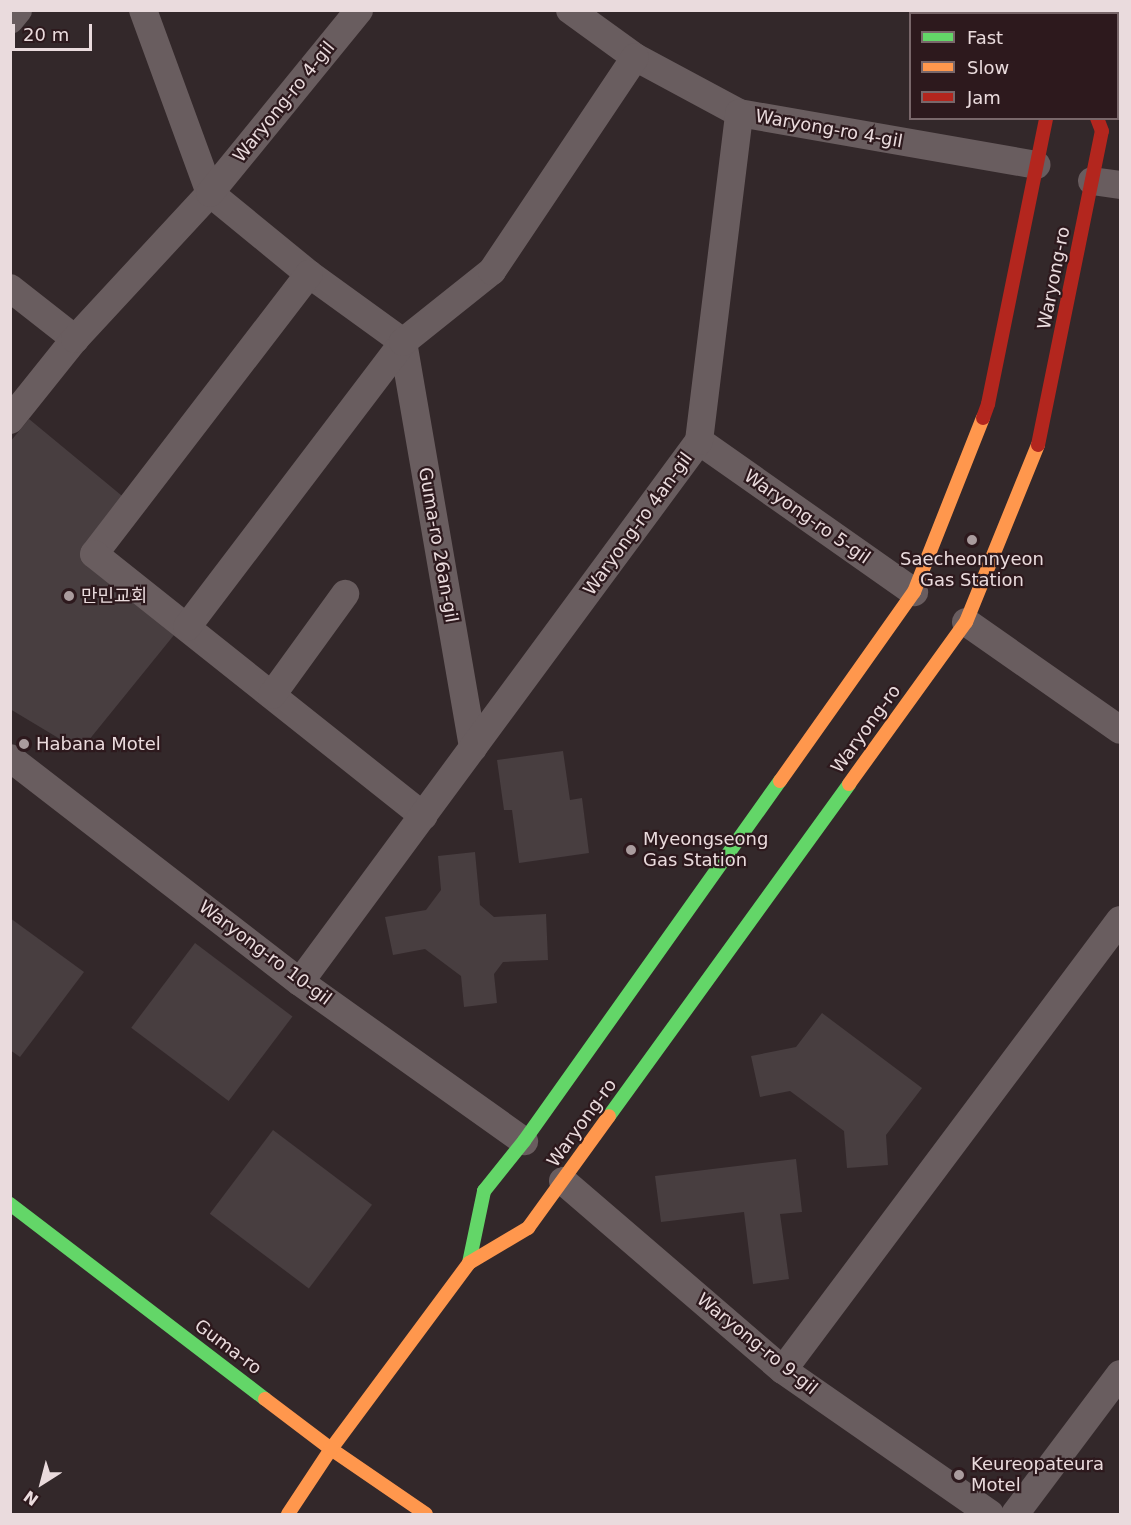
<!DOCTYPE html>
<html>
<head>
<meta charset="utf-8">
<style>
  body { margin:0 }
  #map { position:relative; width:1131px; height:1525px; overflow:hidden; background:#33282a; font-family:"DejaVu Sans","Noto Sans KR",sans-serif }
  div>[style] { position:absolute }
  .building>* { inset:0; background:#483e40; transform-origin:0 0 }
  .street>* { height:28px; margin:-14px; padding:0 14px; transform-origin:14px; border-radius:14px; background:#695d5f }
  .fast>* { height:14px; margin:-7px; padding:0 7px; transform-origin:7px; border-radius:7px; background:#63d668 }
  .slow>* { height:14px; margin:-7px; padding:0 7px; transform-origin:7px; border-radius:7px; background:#ff974d }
  .jam>* { height:14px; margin:-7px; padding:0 7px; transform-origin:7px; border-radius:7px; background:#b3261e }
  .dots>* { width:16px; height:16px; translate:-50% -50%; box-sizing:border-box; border:3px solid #2d191d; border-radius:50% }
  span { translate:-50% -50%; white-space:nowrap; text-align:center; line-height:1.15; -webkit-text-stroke:4.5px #2d191d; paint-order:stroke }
  .street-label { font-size:18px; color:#eadbdd }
  .poi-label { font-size:18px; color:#eadbdd }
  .left { translate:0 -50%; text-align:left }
  .frame { position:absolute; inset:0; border:12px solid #eadbdd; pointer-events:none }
  .legend { position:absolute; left:909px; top:12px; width:210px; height:108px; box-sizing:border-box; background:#2d191d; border:2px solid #79676a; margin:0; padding:8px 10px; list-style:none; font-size:18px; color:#eadbdd }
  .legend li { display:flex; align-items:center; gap:12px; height:30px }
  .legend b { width:30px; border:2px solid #79676a }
  .north { position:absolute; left:12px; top:1453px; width:60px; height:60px; -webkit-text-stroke:4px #2d191d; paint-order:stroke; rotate:216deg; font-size:16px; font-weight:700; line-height:24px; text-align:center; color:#eadbdd }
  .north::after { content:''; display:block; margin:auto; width:21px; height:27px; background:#eadbdd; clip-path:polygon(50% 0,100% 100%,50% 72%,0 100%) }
  .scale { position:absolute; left:12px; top:24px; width:80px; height:27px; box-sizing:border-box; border:3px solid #eadbdd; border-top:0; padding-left:8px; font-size:18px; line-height:21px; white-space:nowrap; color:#eadbdd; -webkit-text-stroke:4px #2d191d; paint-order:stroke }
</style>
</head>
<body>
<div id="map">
  <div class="building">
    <i style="clip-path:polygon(29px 419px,127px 500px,82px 558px,174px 635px,80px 751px,10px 709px,10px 442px)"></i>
    <i style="clip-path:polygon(563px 751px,570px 800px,582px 798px,589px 853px,519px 863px,512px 810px,504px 810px,497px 760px)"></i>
    <i style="clip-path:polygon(475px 852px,480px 905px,494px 917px,546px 914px,548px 960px,503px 962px,494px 974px,497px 1003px,464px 1007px,461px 976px,425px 949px,393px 955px,385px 917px,426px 910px,441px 890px,438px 856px)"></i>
    <i style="clip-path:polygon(10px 918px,84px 972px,20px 1057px,10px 1050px)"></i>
    <i style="left:195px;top:943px;width:122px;height:106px;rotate:37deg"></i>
    <i style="clip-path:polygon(822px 1013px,922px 1088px,886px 1135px,888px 1165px,847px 1168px,844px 1131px,790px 1091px,760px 1097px,751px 1056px,796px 1047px)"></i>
    <i style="left:273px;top:1130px;width:124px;height:105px;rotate:37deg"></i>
    <i style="clip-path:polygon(796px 1159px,802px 1212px,780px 1214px,789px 1279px,753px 1284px,744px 1212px,661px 1222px,655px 1176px)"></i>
  </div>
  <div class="street">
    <i style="left:143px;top:10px;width:195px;rotate:69.9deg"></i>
    <i style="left:210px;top:193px;width:128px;rotate:39.3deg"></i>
    <i style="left:309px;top:274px;width:116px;rotate:35.9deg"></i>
    <i style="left:403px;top:342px;width:412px;rotate:80.2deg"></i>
    <i style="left:570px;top:10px;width:80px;rotate:35.9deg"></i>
    <i style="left:635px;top:57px;width:118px;rotate:28.3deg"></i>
    <i style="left:739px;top:113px;width:302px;rotate:9.9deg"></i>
    <i style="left:1027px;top:10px;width:6px;rotate:39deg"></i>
    <i style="left:10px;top:20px;width:13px;rotate:-51deg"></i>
    <i style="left:1092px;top:181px;width:28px;rotate:8deg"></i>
    <i style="left:309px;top:274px;width:353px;rotate:127.5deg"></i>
    <i style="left:94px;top:554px;width:421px;rotate:38.5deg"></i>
    <i style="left:10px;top:288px;width:83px;rotate:38.1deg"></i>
    <i style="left:10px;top:420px;width:104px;rotate:-51.3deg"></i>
    <i style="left:75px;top:339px;width:199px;rotate:-47.2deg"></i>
    <i style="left:210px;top:193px;width:236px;rotate:-50.8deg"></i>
    <i style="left:699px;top:441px;width:263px;rotate:35.1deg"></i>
    <i style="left:966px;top:622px;width:188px;rotate:35deg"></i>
    <i style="left:187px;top:627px;width:358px;rotate:-52.8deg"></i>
    <i style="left:403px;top:342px;width:114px;rotate:-38.6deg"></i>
    <i style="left:492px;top:271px;width:257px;rotate:-56.2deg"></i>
    <i style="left:272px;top:695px;width:125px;rotate:-54.1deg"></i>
    <i style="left:10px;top:758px;width:366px;rotate:37.7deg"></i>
    <i style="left:300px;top:982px;width:275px;rotate:35.4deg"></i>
    <i style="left:300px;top:982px;width:672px;rotate:-53.59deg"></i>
    <i style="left:699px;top:441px;width:330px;rotate:-83deg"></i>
    <i style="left:563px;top:1181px;width:290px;rotate:40.7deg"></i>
    <i style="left:783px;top:1370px;width:252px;rotate:34.8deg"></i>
    <i style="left:783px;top:1370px;width:562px;rotate:-53.17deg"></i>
    <i style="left:1015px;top:1514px;width:175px;rotate:-53.1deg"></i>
  </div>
  <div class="fast">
    <i style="left:1088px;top:14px;width:4px;rotate:-76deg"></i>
    <i style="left:609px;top:1116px;width:410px;rotate:-54.1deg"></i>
    <i style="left:10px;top:1204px;width:321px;rotate:37.4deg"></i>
    <i style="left:469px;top:1263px;width:74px;rotate:-78.2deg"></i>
    <i style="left:484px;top:1191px;width:64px;rotate:-51.3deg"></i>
    <i style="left:524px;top:1141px;width:442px;rotate:-54.6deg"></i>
  </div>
  <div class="slow">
    <i style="left:780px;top:781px;width:232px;rotate:-54.7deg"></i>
    <i style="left:914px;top:592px;width:187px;rotate:-68.4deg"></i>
    <i style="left:849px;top:784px;width:200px;rotate:-54.2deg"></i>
    <i style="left:966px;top:622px;width:191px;rotate:-67.9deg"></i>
    <i style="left:265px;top:1399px;width:83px;rotate:37.1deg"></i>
    <i style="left:331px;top:1449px;width:115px;rotate:34.4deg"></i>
    <i style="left:288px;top:1514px;width:78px;rotate:-56.5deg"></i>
    <i style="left:331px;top:1449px;width:232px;rotate:-53.4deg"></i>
    <i style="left:469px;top:1263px;width:69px;rotate:-30.7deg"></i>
    <i style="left:528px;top:1228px;width:138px;rotate:-54.1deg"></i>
  </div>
  <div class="jam">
    <i style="left:983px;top:418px;width:15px;rotate:-70deg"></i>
    <i style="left:988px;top:404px;width:292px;rotate:-78.5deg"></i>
    <i style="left:1038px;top:445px;width:320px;rotate:-78.5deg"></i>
    <i style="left:1102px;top:131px;width:14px;rotate:-111deg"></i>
  </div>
  <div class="dots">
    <i style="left:972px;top:540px;background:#aa9c9e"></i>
    <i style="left:69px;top:596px;background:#aa9c9e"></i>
    <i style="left:24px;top:744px;background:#aa9c9e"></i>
    <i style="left:631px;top:850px;background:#aa9c9e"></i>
    <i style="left:959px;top:1475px;background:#aa9c9e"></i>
  </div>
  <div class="street-label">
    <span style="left:284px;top:102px;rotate:-51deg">Waryong-ro 4-gil</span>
    <span style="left:829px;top:129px;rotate:10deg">Waryong-ro 4-gil</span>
    <span style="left:1054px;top:278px;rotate:-79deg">Waryong-ro</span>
    <span style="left:807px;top:517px;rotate:35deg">Waryong-ro 5-gil</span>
    <span style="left:638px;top:524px;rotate:-54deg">Waryong-ro 4an-gil</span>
    <span style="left:438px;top:545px;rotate:80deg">Guma-ro 26an-gil</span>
    <span style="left:866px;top:729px;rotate:-54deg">Waryong-ro</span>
    <span style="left:265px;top:953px;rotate:37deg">Waryong-ro 10-gil</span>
    <span style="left:582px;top:1123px;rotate:-54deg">Waryong-ro</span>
    <span style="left:757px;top:1344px;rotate:39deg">Waryong-ro 9-gil</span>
    <span style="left:228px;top:1347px;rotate:37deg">Guma-ro</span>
  </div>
  <div class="poi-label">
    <span style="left:972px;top:570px">Saecheonnyeon<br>Gas Station</span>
    <span class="left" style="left:81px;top:596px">만민교회</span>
    <span class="left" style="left:36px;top:744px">Habana Motel</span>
    <span class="left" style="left:643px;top:850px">Myeongseong<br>Gas Station</span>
    <span class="left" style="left:971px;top:1475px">Keureopateura<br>Motel</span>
  </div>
  <div class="frame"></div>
  <ul class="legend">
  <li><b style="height:8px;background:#63d668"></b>Fast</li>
  <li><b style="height:8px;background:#ff974d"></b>Slow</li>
  <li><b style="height:8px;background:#b3261e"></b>Jam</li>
  </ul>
  <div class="north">N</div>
  <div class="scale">20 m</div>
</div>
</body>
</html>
